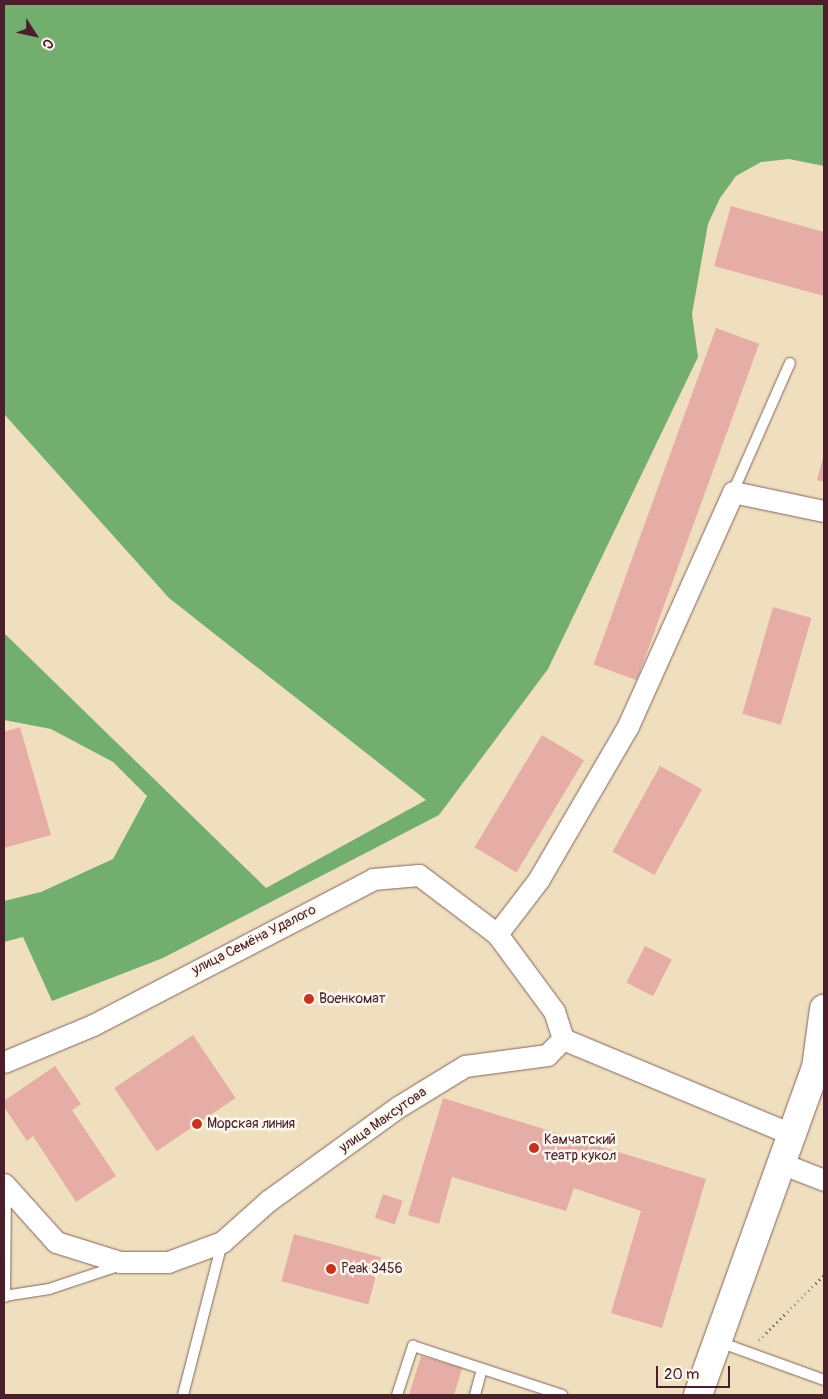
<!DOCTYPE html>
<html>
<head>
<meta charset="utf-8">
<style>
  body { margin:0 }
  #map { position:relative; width:828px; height:1399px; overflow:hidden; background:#efdfbe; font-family:Pangolin,sans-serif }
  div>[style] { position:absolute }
  .forest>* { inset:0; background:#72ae6e }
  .building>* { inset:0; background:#e5ada5; transform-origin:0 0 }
  .path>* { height:3px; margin-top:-1.5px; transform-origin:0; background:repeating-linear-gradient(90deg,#84625e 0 1px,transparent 0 5px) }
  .roads { filter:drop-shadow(0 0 1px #84625e) drop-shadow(0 0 1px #84625e) }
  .lane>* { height:10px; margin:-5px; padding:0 5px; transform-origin:5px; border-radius:5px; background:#fff }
  .street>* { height:21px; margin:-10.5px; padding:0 10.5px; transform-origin:10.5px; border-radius:10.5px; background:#fff }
  .secondary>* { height:28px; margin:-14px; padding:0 14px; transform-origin:14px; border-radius:14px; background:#fff }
  .dots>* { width:14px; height:14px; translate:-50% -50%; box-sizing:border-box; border:2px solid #fbf7ec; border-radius:50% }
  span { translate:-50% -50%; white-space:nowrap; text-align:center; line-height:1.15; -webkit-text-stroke:5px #fbf7ec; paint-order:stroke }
  .street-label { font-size:14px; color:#4a1f2b }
  .poi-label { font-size:14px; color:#4a1f2b }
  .left { translate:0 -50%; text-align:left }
  .frame { position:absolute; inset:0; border:5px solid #4a1f2b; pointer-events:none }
  .north { position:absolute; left:10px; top:10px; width:50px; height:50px; -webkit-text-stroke:4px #fbf7ec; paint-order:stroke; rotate:125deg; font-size:14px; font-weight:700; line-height:20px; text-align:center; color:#4a1f2b }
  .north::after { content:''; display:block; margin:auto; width:18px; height:22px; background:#4a1f2b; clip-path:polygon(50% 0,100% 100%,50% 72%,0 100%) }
  .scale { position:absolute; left:656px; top:1366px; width:74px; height:22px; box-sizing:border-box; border:2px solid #4a1f2b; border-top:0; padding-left:6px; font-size:15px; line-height:18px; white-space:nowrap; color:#4a1f2b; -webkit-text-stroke:4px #fbf7ec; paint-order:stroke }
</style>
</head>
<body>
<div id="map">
  <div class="forest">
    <i style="clip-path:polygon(4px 4px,824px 5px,824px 166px,789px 159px,761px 162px,736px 176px,720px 198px,708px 224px,692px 314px,698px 357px,548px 669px,439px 815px,163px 958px,52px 1001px,23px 937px,4px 942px,4px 901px,41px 892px,113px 859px,147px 796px,113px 762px,51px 729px,4px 720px,4px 633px,266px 888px,426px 800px,169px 598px,4px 414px)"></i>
  </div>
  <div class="building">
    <i style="clip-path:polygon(731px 206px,824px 232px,824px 296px,714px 266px)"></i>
    <i style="left:716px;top:328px;width:46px;height:358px;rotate:20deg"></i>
    <i style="clip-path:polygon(824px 454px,824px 482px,817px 480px)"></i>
    <i style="left:773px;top:607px;width:40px;height:111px;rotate:16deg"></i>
    <i style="clip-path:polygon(20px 727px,51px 835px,4px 848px,4px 732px)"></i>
    <i style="left:542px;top:735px;width:49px;height:131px;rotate:31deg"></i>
    <i style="left:660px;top:766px;width:48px;height:98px;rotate:29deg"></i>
    <i style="left:645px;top:946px;width:30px;height:41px;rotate:27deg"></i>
    <i style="left:193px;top:1035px;width:76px;height:95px;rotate:56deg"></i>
    <i style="clip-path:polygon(55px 1066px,81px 1104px,72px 1110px,116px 1176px,76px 1202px,33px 1136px,27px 1141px,4px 1107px,4px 1101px)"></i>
    <i style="clip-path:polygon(443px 1098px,706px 1179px,662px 1328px,611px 1313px,641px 1211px,574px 1188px,566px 1211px,452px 1177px,439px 1224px,408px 1215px)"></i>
    <i style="left:383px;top:1194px;width:21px;height:25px;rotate:19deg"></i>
    <i style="left:294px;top:1234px;width:90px;height:49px;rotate:15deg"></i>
    <i style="clip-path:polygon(421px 1356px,462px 1368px,454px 1395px,409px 1395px)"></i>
  </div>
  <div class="path">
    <i style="left:759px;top:1340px;width:92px;rotate:-45deg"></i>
  </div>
  <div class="roads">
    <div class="lane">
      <i style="left:733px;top:492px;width:141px;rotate:-66.2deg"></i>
      <i style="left:4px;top:1296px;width:46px;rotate:-8.8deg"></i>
      <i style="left:49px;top:1289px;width:76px;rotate:-18.4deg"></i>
      <i style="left:5px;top:1297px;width:107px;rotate:-89.5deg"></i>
      <i style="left:719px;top:1342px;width:112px;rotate:19.9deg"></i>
      <i style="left:183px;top:1395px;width:157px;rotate:-75.6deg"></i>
      <i style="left:397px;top:1395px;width:52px;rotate:-71.9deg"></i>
      <i style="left:413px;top:1346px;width:157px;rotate:18.2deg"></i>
      <i style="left:475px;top:1395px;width:27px;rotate:-75deg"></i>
    </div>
    <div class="street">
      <i style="left:497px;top:934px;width:69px;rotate:-52.6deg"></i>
      <i style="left:539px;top:879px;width:177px;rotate:-59.8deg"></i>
      <i style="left:628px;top:726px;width:256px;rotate:-65.8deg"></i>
      <i style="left:733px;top:492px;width:93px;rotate:11.8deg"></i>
      <i style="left:4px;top:1062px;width:96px;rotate:-22.6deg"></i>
      <i style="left:93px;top:1025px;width:316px;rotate:-27.5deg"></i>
      <i style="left:373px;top:879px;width:46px;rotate:-5deg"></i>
      <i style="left:419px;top:875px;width:98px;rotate:37.1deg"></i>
      <i style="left:497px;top:934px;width:96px;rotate:53.5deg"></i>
      <i style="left:554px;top:1011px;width:29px;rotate:72deg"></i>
      <i style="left:563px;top:1039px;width:250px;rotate:22.6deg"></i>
      <i style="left:783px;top:1164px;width:44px;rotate:21.3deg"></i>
      <i style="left:4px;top:1184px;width:78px;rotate:48.1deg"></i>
      <i style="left:56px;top:1242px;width:67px;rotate:17.4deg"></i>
      <i style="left:120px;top:1262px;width:48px"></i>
      <i style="left:168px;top:1262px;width:58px;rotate:-20.3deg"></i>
      <i style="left:222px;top:1242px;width:62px;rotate:-41.7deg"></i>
      <i style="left:268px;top:1201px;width:160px;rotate:-35.9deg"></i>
      <i style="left:398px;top:1107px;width:79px;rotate:-31.5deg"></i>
      <i style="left:465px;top:1066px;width:83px;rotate:-7.6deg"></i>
      <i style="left:547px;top:1055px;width:23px;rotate:-45deg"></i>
    </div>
    <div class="secondary">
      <i style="left:698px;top:1395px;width:348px;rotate:-70.2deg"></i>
      <i style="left:816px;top:1068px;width:60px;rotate:-82.3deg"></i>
    </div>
  </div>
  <div class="dots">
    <i style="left:309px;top:999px;background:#c8321e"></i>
    <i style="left:197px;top:1124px;background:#c8321e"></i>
    <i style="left:534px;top:1148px;background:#c8321e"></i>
    <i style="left:331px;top:1269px;background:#c8321e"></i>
  </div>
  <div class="street-label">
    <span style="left:254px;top:940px;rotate:-27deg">улица Семёна Удалого</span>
    <span style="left:383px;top:1120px;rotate:-35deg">улица Максутова</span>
  </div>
  <div class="poi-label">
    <span class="left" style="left:319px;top:999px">Военкомат</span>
    <span class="left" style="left:207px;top:1124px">Морская линия</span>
    <span class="left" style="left:544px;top:1148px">Камчатский<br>театр кукол</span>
    <span class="left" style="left:341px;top:1269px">Peak 3456</span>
  </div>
  <div class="frame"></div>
  <div class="north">С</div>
  <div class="scale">20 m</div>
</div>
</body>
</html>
